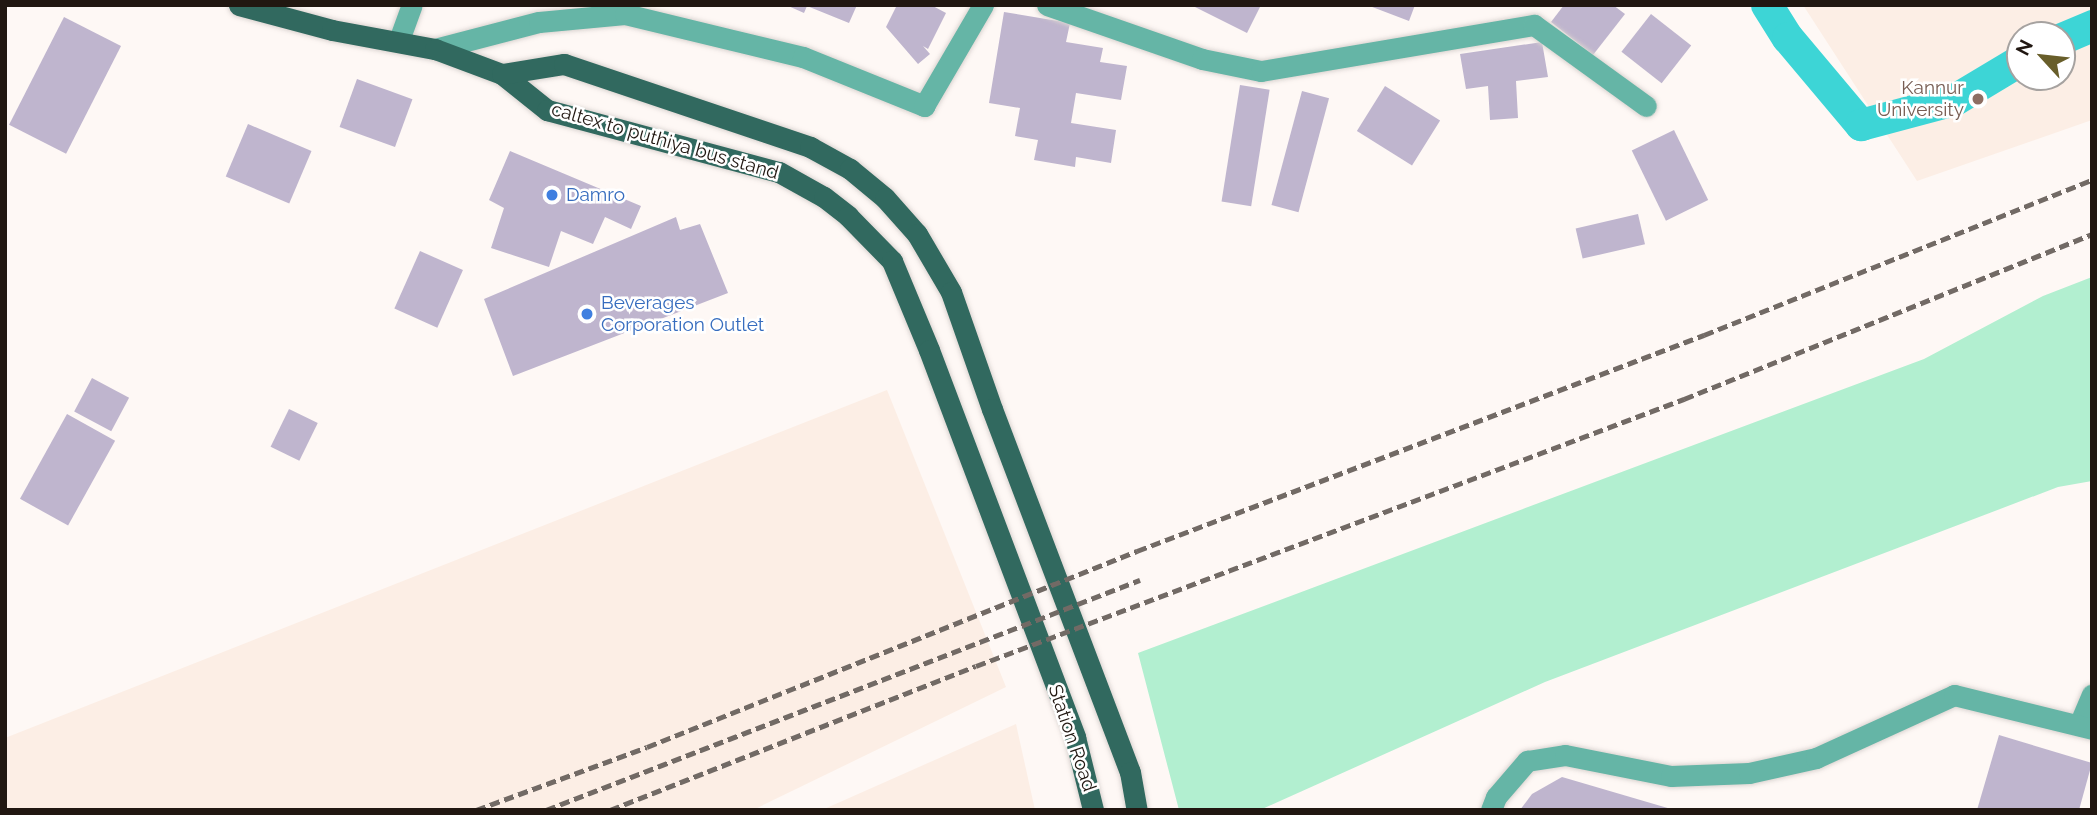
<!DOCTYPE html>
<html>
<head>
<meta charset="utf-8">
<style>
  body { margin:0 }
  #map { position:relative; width:2097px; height:815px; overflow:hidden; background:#fef8f5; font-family:Raleway,sans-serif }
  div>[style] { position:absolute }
  .built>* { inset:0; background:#fceee5 }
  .green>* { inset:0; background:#b2efd0 }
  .canal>* { height:32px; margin:-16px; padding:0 16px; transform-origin:16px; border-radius:16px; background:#3dd5d6 }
  .building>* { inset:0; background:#bfb5ce; transform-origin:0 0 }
  .roads { filter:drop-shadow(0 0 2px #dbd4d1) drop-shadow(0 0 2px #dbd4d1) }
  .minor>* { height:21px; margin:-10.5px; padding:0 10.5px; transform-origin:10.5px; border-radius:10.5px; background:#65b5a6 }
  .major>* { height:21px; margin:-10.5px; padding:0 10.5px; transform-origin:10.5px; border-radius:10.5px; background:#31695f }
  .rail>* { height:5px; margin-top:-2.5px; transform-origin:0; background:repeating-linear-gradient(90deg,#726a65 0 10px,transparent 0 15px) }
  .dots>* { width:19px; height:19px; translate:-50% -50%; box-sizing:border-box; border:4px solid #fff; border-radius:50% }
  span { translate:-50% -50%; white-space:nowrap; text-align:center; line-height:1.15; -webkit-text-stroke:5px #fff; paint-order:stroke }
  .education-label { font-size:19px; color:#785e54 }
  .right { translate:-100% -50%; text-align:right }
  .street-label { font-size:19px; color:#211711 }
  .shop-label { font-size:19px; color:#366cbe }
  .left { translate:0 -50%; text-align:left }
  .frame { position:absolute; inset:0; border:7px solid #211711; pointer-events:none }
  .north { position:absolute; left:2006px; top:21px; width:70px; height:70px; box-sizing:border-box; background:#fff; border:2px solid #a6a2a0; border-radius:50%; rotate:297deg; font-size:19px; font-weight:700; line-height:28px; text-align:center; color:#211711 }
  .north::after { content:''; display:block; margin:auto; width:24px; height:32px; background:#685e2a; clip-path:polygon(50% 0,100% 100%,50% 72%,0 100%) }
</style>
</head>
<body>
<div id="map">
  <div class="built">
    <i style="clip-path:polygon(evenodd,1803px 5px,2092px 5px,2092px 120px,1917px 181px,1803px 5px,2020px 35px,2062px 35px,2062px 77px,2020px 77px,2020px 35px)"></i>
    <i style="clip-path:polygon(887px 390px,1006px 687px,753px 810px,5px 810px,5px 738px)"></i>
    <i style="clip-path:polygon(1016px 724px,1035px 810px,822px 810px)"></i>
  </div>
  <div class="green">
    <i style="clip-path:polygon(2092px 277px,2092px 481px,2058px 487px,1545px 682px,1260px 810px,1179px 810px,1138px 653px,1924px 359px,2043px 296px)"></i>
  </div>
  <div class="canal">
    <i style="left:1767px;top:5px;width:39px;rotate:58deg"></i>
    <i style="left:1788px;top:38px;width:114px;rotate:50deg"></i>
    <i style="left:1861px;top:125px;width:97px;rotate:-14.9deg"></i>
    <i style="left:1955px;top:100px;width:76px;rotate:-31deg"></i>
    <i style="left:2062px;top:39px;width:33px;rotate:-23deg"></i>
  </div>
  <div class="building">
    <i style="clip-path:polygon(786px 5px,857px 5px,849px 23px,807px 6px,804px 13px)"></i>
    <i style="clip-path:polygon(897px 5px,931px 5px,946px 13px,928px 49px,923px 46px,930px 54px,918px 64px,886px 27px)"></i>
    <i style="clip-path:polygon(1191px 5px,1261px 5px,1247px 33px)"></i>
    <i style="clip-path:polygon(1367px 5px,1415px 5px,1409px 21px)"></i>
    <i style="clip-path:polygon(1564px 5px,1613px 5px,1625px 14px,1593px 55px,1551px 22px)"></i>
    <i style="clip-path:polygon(1004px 12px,1070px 23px,1066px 42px,1103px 48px,1100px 62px,1127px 66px,1121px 100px,1076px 93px,1071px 123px,1116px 130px,1111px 163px,1076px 157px,1075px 167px,1034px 160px,1038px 140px,1015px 136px,1020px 108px,989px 103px)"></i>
    <i style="left:1651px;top:14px;width:51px;height:48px;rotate:38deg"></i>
    <i style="left:64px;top:17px;width:64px;height:121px;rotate:27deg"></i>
    <i style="clip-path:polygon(1542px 42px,1548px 77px,1516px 81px,1518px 118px,1490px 120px,1488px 86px,1466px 89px,1460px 54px)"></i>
    <i style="left:357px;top:79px;width:59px;height:51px;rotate:20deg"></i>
    <i style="left:1240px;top:85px;width:30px;height:118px;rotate:9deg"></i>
    <i style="left:1385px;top:86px;width:65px;height:53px;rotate:32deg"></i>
    <i style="left:1302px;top:91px;width:28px;height:118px;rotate:15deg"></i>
    <i style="left:248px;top:124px;width:69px;height:57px;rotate:23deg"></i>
    <i style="left:1674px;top:130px;width:78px;height:47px;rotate:64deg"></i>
    <i style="clip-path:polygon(510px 151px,641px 206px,631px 229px,605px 217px,593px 244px,561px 231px,549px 267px,491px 248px,504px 208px,489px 200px)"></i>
    <i style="left:1638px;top:214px;width:31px;height:64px;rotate:77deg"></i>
    <i style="clip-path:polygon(676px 217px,680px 230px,700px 224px,728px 293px,513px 376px,484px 299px)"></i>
    <i style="left:420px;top:251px;width:47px;height:63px;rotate:24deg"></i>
    <i style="left:92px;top:378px;width:42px;height:38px;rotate:28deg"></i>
    <i style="left:289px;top:409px;width:32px;height:42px;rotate:26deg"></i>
    <i style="left:67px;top:414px;width:55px;height:97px;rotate:29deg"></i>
    <i style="clip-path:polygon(1999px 735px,2092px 763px,2079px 810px,1977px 810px)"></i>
    <i style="clip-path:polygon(1562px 777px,1671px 809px,1671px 810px,1520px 810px,1532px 794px)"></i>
  </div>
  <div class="roads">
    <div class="minor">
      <i style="left:1047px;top:5px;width:164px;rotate:19.2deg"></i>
      <i style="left:1202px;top:59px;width:60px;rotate:11.5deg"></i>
      <i style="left:1261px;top:71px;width:277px;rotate:-9.6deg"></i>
      <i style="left:1534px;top:25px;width:138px;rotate:35.9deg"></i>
      <i style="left:399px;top:40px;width:37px;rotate:-70deg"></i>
      <i style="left:435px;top:49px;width:107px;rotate:-14.6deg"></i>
      <i style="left:539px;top:22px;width:86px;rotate:-5.3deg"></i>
      <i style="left:625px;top:14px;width:183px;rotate:13.6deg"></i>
      <i style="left:803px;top:57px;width:131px;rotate:22deg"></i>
      <i style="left:924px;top:106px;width:117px;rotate:-59.7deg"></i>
      <i style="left:2079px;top:725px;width:33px;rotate:-67deg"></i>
      <i style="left:1491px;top:810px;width:14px;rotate:-69deg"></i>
      <i style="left:1496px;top:797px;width:48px;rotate:-49.3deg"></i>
      <i style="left:1527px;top:761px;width:38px;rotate:-9deg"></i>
      <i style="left:1565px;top:755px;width:108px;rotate:11.2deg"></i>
      <i style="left:1671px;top:776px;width:78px;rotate:-2.2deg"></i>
      <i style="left:1749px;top:773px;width:69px;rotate:-12.6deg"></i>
      <i style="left:1816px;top:758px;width:152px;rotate:-24.5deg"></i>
      <i style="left:1954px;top:695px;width:142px;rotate:13.8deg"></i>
    </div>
    <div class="major">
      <i style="left:239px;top:5px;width:96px;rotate:15deg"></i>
      <i style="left:332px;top:30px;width:105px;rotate:10.5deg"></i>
      <i style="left:435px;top:49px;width:72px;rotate:20.5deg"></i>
      <i style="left:502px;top:74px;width:58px;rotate:38.7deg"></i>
      <i style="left:547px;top:110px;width:240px;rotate:15deg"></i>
      <i style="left:779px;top:172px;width:51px;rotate:29.1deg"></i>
      <i style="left:824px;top:197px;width:31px;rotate:38deg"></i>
      <i style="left:848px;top:216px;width:63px;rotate:45.6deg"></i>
      <i style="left:892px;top:261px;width:96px;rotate:67.4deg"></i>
      <i style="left:929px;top:350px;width:414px;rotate:69.3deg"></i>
      <i style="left:1075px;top:737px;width:75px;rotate:76.1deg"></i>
      <i style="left:502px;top:74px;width:63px;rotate:-9.2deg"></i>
      <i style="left:564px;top:64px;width:260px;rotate:18.6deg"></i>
      <i style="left:810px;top:147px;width:46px;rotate:28.8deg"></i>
      <i style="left:850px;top:169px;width:45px;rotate:39.6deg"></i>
      <i style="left:885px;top:198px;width:48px;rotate:48.4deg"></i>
      <i style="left:917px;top:234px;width:67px;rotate:59.6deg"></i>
      <i style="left:951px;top:292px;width:124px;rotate:70.7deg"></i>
      <i style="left:992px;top:409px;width:388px;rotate:69.2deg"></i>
      <i style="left:1130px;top:772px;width:39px;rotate:80deg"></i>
    </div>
  </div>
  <div class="rail">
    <i style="left:476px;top:810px;width:182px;rotate:-20.2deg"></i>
    <i style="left:647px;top:747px;width:528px;rotate:-21.8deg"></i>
    <i style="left:1137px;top:551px;width:607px;rotate:-20.85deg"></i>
    <i style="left:1704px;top:335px;width:418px;rotate:-21.8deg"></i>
    <i style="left:546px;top:810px;width:637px;rotate:-21.17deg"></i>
    <i style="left:610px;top:810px;width:393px;rotate:-21.5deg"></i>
    <i style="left:976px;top:666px;width:757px;rotate:-20.66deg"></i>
    <i style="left:1684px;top:399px;width:440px;rotate:-22deg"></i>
  </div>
  <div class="dots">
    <i style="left:1978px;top:99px;background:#8d6e63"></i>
    <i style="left:552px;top:195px;background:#3f7fe0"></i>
    <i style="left:587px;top:314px;background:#3f7fe0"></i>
  </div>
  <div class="education-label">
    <span class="right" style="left:1964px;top:99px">Kannur<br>University</span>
  </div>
  <div class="street-label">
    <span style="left:665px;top:141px;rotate:16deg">caltex to puthiya bus stand</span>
    <span style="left:1072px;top:738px;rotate:71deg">Station Road</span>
  </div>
  <div class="shop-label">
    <span class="left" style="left:566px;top:195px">Damro</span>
    <span class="left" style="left:601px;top:314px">Beverages<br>Corporation Outlet</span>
  </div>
  <div class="frame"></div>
  <div class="north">N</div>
</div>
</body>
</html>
